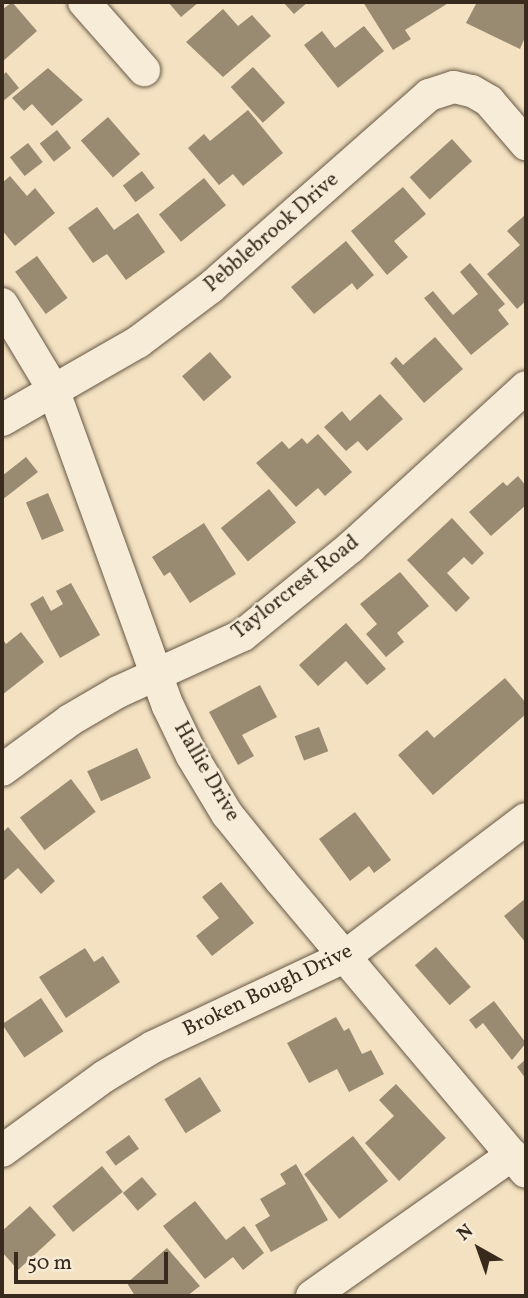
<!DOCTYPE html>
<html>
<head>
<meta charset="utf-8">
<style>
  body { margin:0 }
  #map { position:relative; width:528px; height:1298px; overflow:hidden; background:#f3e1c1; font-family:Vollkorn,serif }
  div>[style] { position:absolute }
  .building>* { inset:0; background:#998a72; transform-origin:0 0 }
  .roads { filter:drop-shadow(0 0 2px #675846) drop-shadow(0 0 2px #675846) }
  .minor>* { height:32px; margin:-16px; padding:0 16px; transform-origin:16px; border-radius:16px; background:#f7ecd7 }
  span { translate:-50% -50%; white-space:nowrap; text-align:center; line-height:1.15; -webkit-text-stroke:5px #f7ecd7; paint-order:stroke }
  .street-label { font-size:21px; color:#382b1d }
  .frame { position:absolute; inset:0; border:4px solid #382b1d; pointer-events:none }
  .north { position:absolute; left:444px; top:1214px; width:70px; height:70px; -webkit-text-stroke:5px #f7ecd7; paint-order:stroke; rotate:320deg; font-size:19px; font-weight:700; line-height:28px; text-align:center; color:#382b1d }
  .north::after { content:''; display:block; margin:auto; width:24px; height:32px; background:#382b1d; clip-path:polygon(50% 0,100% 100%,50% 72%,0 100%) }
  .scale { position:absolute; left:14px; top:1252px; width:154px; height:32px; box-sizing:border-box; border:4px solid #382b1d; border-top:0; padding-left:9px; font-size:21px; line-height:24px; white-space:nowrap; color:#382b1d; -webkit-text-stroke:5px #f7ecd7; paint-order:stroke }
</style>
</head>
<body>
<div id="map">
  <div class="building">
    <i style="clip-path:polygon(12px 2px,37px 31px,2px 62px,2px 10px)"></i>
    <i style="clip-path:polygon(168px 2px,199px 2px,181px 17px)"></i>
    <i style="clip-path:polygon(283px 2px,308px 2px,294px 14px)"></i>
    <i style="clip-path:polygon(363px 2px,450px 2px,405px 30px,411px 39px,393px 50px)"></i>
    <i style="clip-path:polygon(477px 2px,526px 2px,526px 35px,520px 49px,466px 23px)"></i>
    <i style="clip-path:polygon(223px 9px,238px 26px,252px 15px,271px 36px,223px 77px,186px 42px)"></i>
    <i style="clip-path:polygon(364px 26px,384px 51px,338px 88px,304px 45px,322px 31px,335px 48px)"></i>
    <i style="left:253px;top:67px;width:48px;height:30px;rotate:48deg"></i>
    <i style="clip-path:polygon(48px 68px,83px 100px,52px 126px,32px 104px,24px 111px,12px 98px)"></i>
    <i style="clip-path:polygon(6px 72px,19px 88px,2px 102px,2px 76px)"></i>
    <i style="clip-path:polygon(248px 110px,283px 153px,243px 186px,233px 174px,219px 185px,188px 148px,204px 134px,210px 141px)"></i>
    <i style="left:108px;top:117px;width:49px;height:36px;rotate:49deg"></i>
    <i style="left:57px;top:130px;width:23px;height:22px;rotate:52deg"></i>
    <i style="left:452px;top:139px;width:30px;height:57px;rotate:48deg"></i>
    <i style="left:28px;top:143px;width:24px;height:23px;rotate:52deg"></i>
    <i style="left:142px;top:171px;width:21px;height:24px;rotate:53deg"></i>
    <i style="clip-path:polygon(10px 176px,27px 196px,35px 188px,55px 213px,15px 246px,2px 230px,2px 183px)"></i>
    <i style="left:204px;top:178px;width:35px;height:58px;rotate:51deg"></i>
    <i style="clip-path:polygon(403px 187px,426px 214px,394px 241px,408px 257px,387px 275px,351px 231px)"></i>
    <i style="clip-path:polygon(97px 207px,114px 230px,138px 213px,165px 252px,126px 280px,107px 254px,93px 263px,68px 228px)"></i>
    <i style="clip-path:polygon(525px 215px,526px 301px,517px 309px,487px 274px,520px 245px,507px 231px)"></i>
    <i style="clip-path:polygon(346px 241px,374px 275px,357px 290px,352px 283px,314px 314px,291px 287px)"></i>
    <i style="left:37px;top:256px;width:52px;height:27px;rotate:54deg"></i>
    <i style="clip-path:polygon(470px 263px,505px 304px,498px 310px,509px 324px,471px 355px,424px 298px,433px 291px,453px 315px,478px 294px,460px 272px)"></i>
    <i style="clip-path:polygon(435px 337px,463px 369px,424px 403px,390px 363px,396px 357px,403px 365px)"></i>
    <i style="left:210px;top:352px;width:33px;height:37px;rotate:49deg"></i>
    <i style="clip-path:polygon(380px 394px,403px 419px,367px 451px,358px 441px,346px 451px,324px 427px,342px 411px,350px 421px)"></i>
    <i style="clip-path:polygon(318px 434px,352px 472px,325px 496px,318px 488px,296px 507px,256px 463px,282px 441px,289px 449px,302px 438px,307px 444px)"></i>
    <i style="clip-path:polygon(26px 457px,38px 472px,2px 500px,2px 476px)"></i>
    <i style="clip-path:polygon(518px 476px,526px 486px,526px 505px,491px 536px,469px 512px,503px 482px,507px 486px)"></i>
    <i style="left:269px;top:489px;width:43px;height:62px;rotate:51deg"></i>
    <i style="left:48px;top:493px;width:41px;height:24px;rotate:67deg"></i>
    <i style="clip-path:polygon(452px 518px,484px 553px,472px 565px,464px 557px,447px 573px,470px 598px,456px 612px,407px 560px)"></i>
    <i style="clip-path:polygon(204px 523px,236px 574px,190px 603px,170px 572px,164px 576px,152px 557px)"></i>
    <i style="clip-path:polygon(400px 572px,429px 606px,397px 633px,404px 642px,386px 657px,366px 634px,377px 624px,360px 604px)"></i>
    <i style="clip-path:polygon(71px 583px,100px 635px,60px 658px,30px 604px,43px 596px,51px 611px,63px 604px,56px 591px)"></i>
    <i style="clip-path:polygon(346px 623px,386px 669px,367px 685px,346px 661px,318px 686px,299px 665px)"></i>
    <i style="clip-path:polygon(21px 632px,44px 662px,2px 695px,2px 638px,6px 644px)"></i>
    <i style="clip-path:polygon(505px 678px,526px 703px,526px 714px,433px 795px,398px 755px,427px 730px,434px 738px)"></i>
    <i style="clip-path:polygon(260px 685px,277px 717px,242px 735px,254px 756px,238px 765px,209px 712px)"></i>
    <i style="left:319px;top:727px;width:26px;height:26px;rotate:69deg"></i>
    <i style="left:137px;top:748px;width:33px;height:55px;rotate:65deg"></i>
    <i style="left:71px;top:779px;width:41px;height:64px;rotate:53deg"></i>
    <i style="clip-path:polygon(355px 812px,391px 860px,374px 873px,369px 866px,350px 881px,319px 839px)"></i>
    <i style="clip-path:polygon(8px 827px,55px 881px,41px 894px,18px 868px,2px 882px,2px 833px)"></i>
    <i style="clip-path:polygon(221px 882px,254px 923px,212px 956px,196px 936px,219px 918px,202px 897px)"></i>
    <i style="clip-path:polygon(526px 898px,526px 943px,504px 916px)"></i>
    <i style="left:436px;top:947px;width:53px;height:28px;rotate:49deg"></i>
    <i style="clip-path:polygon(85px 948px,94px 962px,103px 956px,120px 982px,66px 1018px,39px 977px)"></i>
    <i style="left:41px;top:998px;width:40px;height:47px;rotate:56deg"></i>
    <i style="clip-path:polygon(494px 1001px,526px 1043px,512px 1060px,483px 1023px,476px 1029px,469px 1020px)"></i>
    <i style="clip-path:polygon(336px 1017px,344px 1031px,349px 1028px,362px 1054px,371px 1050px,384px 1074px,349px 1092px,337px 1069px,309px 1083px,287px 1043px)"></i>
    <i style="clip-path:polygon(526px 1059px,526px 1079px,517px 1067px)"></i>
    <i style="left:200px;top:1077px;width:40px;height:42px;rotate:58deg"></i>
    <i style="clip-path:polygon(396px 1084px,446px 1138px,399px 1181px,365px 1143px,394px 1116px,379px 1100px)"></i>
    <i style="left:129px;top:1135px;width:17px;height:29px;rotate:54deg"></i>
    <i style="left:353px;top:1136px;width:57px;height:62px;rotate:52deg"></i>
    <i style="clip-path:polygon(296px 1164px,328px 1220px,271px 1252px,255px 1225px,270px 1216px,260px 1199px,286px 1184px,280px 1174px)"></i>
    <i style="left:102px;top:1166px;width:33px;height:64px;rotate:51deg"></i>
    <i style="left:142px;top:1177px;width:23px;height:25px;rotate:50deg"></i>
    <i style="clip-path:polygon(195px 1201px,226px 1240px,244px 1226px,264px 1253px,243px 1270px,233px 1257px,205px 1279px,163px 1226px)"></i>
    <i style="clip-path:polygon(30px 1206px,56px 1235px,18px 1270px,2px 1252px,2px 1231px)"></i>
    <i style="clip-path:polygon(167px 1248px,200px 1286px,187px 1296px,135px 1296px,127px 1283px)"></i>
  </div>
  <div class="roads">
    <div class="minor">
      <i style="left:84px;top:2px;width:91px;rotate:48.6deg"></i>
      <i style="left:2px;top:304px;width:99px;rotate:59deg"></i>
      <i style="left:53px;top:389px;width:337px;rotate:70.1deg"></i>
      <i style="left:168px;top:706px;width:55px;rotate:64.4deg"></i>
      <i style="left:192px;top:756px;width:68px;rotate:58.9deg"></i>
      <i style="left:227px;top:814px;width:86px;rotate:51.1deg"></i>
      <i style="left:281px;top:881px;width:380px;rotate:49.9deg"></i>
      <i style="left:2px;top:420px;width:157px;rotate:-29.8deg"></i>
      <i style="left:138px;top:342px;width:90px;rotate:-36.9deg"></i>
      <i style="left:210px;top:288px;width:292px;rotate:-41.4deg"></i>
      <i style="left:429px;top:95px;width:26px;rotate:-18deg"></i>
      <i style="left:454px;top:87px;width:18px;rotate:13deg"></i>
      <i style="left:472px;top:91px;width:20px;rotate:30deg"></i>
      <i style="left:489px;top:101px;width:57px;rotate:49.3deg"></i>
      <i style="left:2px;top:770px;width:84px;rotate:-36.3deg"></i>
      <i style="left:70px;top:720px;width:56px;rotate:-30.3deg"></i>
      <i style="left:118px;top:692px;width:137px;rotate:-24.5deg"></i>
      <i style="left:243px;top:635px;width:139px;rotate:-39.2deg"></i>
      <i style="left:351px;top:547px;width:237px;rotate:-42.4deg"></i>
      <i style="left:2px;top:1151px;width:127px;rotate:-36.1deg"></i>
      <i style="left:105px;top:1076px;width:56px;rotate:-31.1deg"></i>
      <i style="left:153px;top:1047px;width:211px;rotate:-25.2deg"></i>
      <i style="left:344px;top:957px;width:228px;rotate:-37.2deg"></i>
      <i style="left:312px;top:1296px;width:245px;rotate:-35.2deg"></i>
    </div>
  </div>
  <div class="street-label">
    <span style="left:272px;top:233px;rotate:-41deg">Pebblebrook Drive</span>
    <span style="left:296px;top:588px;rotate:-38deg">Taylorcrest Road</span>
    <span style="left:206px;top:772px;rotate:60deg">Hallie Drive</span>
    <span style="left:268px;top:991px;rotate:-26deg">Broken Bough Drive</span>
  </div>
  <div class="frame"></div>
  <div class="north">N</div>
  <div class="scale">50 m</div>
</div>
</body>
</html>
